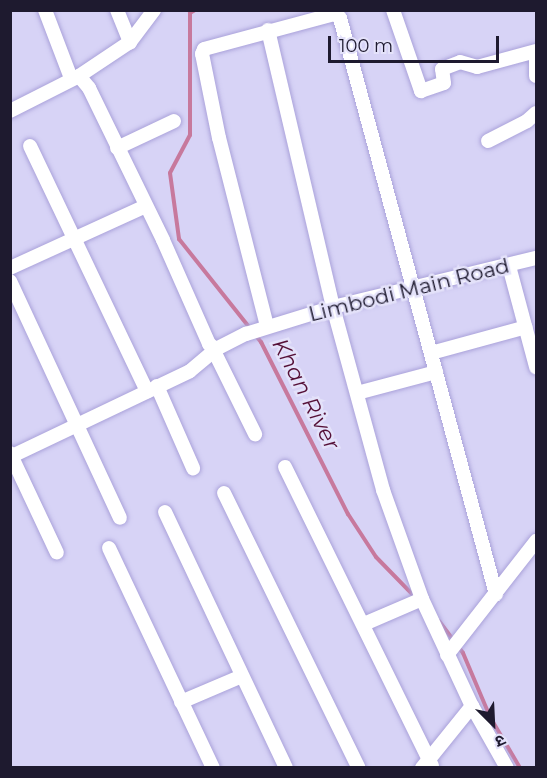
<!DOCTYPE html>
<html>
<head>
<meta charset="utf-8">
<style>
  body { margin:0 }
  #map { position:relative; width:547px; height:778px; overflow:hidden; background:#d7d3f6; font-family:Montserrat,"Noto Sans Devanagari",sans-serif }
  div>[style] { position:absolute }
  .stream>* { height:4px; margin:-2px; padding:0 2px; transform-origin:2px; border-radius:2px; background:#c7799d }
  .roads { filter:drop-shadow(0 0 2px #aaa2da) drop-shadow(0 0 2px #aaa2da) }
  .street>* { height:14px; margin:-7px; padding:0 7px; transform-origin:7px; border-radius:7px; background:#fff }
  span { translate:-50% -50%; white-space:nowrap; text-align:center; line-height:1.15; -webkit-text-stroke:5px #e4e2fa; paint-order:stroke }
  .street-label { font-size:21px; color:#1e1a2f }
  .water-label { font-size:22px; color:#551037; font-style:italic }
  .frame { position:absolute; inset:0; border:12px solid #1e1a2f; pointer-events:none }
  .north { position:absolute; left:463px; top:694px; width:60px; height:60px; -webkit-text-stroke:4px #e4e2fa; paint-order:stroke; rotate:156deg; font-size:16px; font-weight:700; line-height:24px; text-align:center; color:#1e1a2f }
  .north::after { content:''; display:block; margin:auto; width:21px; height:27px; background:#1e1a2f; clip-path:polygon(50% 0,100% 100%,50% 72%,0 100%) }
  .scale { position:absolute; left:328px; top:36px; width:171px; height:27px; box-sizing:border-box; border:3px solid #1e1a2f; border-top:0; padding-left:8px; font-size:18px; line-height:21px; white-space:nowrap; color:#1e1a2f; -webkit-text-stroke:4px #e4e2fa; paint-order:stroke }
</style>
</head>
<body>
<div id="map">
  <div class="stream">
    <i style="left:195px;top:10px;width:6px;rotate:149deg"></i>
    <i style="left:190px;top:13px;width:122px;rotate:90deg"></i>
    <i style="left:190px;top:135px;width:43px;rotate:117.8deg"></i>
    <i style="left:170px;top:173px;width:67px;rotate:82.2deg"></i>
    <i style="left:179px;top:239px;width:132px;rotate:51.5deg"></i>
    <i style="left:261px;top:342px;width:193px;rotate:63.2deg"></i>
    <i style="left:348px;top:514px;width:51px;rotate:56.9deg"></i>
    <i style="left:376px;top:557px;width:56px;rotate:45.7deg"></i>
    <i style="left:439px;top:621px;width:40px;rotate:53deg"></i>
    <i style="left:463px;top:653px;width:69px;rotate:67.1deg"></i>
    <i style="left:490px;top:717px;width:59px;rotate:59.5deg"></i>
  </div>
  <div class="roads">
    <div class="street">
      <i style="left:45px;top:10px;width:73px;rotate:69.1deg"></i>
      <i style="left:117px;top:10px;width:35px;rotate:68deg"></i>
      <i style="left:393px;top:10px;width:86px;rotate:70.9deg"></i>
      <i style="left:421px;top:91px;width:24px;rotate:-19deg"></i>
      <i style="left:444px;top:83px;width:14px;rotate:-98deg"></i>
      <i style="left:442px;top:69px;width:19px;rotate:-21deg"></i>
      <i style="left:460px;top:62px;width:18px;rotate:16deg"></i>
      <i style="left:477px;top:67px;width:61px;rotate:-15.2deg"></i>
      <i style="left:268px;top:30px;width:285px;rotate:76.8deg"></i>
      <i style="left:333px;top:307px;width:190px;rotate:74.7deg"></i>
      <i style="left:383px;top:490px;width:116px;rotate:70.3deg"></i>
      <i style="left:422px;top:599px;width:118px;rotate:65deg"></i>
      <i style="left:472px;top:706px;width:80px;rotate:128.9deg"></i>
      <i style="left:536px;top:53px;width:23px;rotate:90deg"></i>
      <i style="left:79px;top:76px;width:16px;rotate:50deg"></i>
      <i style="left:89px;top:88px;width:169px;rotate:64deg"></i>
      <i style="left:163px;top:240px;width:114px;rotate:66.1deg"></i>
      <i style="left:209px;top:344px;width:9px;rotate:36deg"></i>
      <i style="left:10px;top:111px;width:77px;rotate:-26.9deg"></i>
      <i style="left:79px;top:76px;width:61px;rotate:-33.7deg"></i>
      <i style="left:130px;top:42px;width:40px;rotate:-53deg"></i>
      <i style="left:488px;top:141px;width:44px;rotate:-27.1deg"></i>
      <i style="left:527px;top:121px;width:12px;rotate:-42deg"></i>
      <i style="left:30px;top:146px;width:272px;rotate:64.5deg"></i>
      <i style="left:117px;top:148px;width:63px;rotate:-25.3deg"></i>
      <i style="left:509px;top:266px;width:105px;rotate:75deg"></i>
      <i style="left:10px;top:268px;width:149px;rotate:-24.5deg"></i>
      <i style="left:10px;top:281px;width:261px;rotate:65.1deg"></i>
      <i style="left:267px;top:326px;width:194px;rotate:-104.3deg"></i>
      <i style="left:219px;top:138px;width:86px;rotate:-101.4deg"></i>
      <i style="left:202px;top:54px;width:5px;rotate:-68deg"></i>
      <i style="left:204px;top:49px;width:136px;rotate:-15deg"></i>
      <i style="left:335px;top:14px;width:6px;rotate:39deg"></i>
      <i style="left:340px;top:18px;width:597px;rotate:74.85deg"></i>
      <i style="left:214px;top:351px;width:93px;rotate:63.7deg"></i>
      <i style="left:431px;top:353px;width:98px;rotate:-15.3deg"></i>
      <i style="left:157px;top:386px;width:90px;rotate:66.3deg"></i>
      <i style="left:357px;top:393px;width:82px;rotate:-14.9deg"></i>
      <i style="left:10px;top:453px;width:110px;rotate:64.8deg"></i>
      <i style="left:10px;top:457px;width:199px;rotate:-25.5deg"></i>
      <i style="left:190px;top:371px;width:34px;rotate:-40deg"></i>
      <i style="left:216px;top:349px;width:34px;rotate:-27deg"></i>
      <i style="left:246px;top:334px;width:91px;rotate:-17.2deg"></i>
      <i style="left:333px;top:307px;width:209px;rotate:-13.6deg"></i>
      <i style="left:285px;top:467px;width:333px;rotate:63.8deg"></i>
      <i style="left:224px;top:493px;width:306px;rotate:63.9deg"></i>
      <i style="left:165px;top:512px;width:283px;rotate:64.7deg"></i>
      <i style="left:109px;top:548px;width:243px;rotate:64.7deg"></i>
      <i style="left:364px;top:624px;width:63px;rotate:-23.3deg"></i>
      <i style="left:447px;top:655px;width:145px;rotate:-52deg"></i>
      <i style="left:181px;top:702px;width:66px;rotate:-23.1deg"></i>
      <i style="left:472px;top:706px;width:71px;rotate:60.6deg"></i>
    </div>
  </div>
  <div class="street-label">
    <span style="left:409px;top:290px;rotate:-14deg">Limbodi Main Road</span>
  </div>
  <div class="water-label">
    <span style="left:306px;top:394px;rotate:63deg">Khan River</span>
  </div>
  <div class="frame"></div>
  <div class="north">उ</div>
  <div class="scale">100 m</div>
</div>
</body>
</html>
